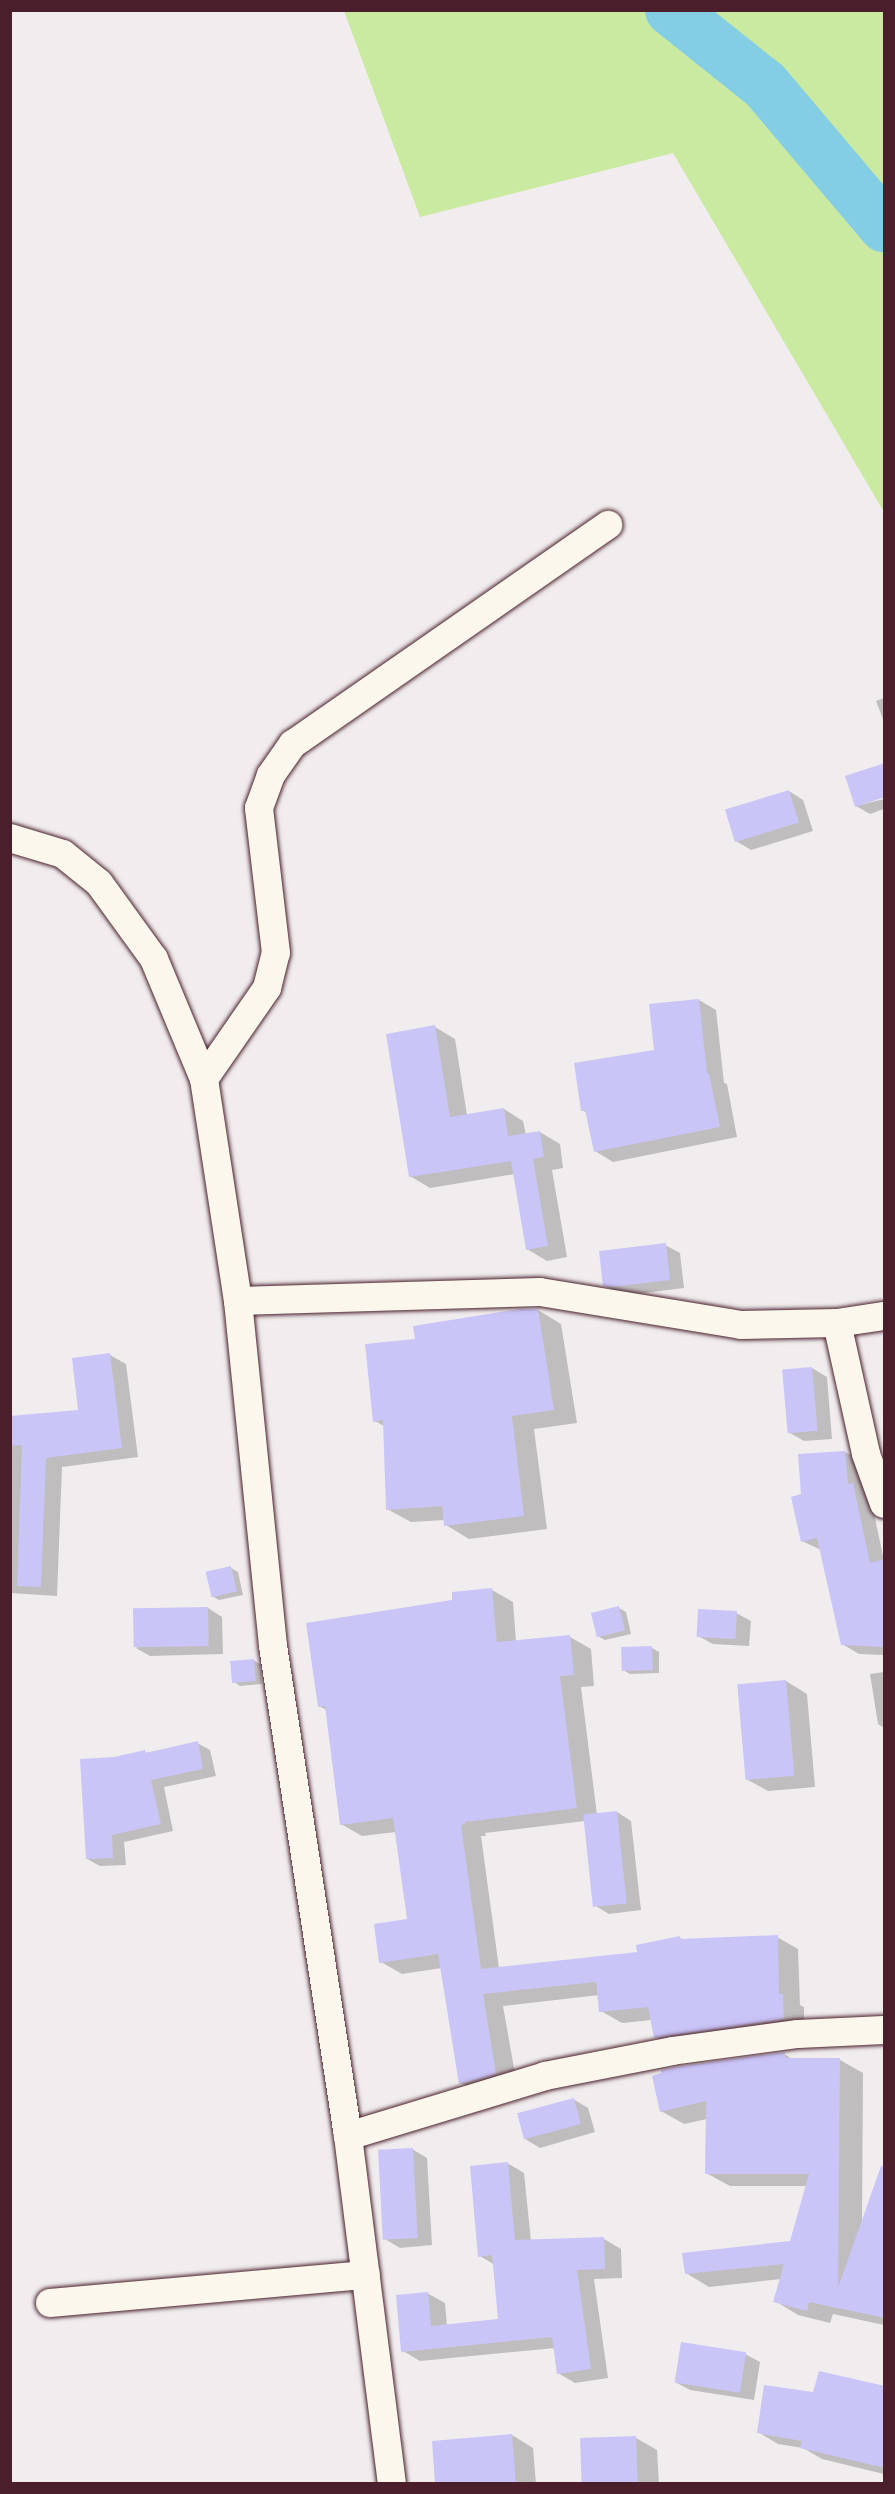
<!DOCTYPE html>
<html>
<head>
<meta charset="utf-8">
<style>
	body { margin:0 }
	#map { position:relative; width:895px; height:2494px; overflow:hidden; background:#f1edee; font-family:"Gochi Hand",sans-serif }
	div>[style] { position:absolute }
	.green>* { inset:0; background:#cae9a1 }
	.shadow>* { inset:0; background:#0003 }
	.river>* { height:52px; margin:-26px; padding:0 26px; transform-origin:26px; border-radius:26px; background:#84cee5 }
	.building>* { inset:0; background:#c9c5f7; transform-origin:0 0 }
	.roads { filter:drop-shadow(0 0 2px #4a1f2b) drop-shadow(0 0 2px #4a1f2b) }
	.street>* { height:28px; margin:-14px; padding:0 14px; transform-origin:14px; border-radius:14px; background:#fbf7ec }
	span { translate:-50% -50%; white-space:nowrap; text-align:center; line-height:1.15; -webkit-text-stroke:6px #fbf7ec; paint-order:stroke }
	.frame { position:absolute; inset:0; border:12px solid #4a1f2b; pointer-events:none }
</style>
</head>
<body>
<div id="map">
	<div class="green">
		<i style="clip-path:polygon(344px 11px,884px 11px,884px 512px,673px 153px,420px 217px)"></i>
	</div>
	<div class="shadow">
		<i style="clip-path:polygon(884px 698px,884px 722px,876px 701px)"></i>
		<i style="clip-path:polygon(789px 791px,803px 800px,813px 831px,751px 850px,736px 841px)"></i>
		<i style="clip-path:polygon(884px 799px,884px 809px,870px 814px,856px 806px)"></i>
		<i style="clip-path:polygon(699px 1000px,716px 1010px,724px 1083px,727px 1084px,737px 1137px,613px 1162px,595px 1151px,587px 1113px,582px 1110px,656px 1051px)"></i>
		<i style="clip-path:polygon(435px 1027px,455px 1039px,467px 1115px,504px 1109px,523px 1121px,526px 1135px,540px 1132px,560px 1144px,563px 1168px,552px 1170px,567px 1257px,547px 1261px,527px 1249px,515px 1174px,430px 1188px,410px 1176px)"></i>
		<i style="clip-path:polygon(665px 1245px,680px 1253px,684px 1288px,628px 1295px,619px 1293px,604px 1285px)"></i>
		<i style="clip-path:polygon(538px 1310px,561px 1324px,577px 1423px,534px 1429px,547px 1529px,469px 1539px,446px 1525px,445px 1520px,411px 1522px,387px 1509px,384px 1426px,375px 1421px,417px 1340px)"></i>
		<i style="clip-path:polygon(110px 1355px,126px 1364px,138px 1457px,62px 1467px,57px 1596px,10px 1593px,10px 1417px,79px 1411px)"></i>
		<i style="clip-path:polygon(812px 1368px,827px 1377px,832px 1439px,804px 1441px,790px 1433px)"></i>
		<i style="clip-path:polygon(845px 1452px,862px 1462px,864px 1491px,870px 1494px,884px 1561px,884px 1655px,859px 1654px,842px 1644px,821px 1550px,802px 1541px,803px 1496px)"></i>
		<i style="clip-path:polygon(231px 1568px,238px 1572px,243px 1595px,219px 1600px,212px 1596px)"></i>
		<i style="clip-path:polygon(492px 1590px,513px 1602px,516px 1642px,570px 1637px,591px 1649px,594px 1686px,581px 1687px,597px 1815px,617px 1812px,631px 1821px,641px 1910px,609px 1914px,594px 1905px,585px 1821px,485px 1833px,486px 1836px,481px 1836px,499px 1968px,639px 1953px,680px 1938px,684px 1940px,777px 1937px,798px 1949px,800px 2005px,804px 2007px,804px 2031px,677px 2049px,656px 2037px,652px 2020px,622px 2023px,601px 2011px,599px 1995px,503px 2006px,517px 2085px,482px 2095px,461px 2083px,442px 1968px,402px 1974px,381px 1962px,409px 1921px,396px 1832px,362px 1836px,341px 1824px,327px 1710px,319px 1706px,454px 1601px)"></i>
		<i style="clip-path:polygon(208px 1608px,222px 1617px,223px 1654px,150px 1656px,136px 1648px)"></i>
		<i style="clip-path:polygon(619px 1608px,626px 1612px,631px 1634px,605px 1640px,598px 1636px)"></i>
		<i style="clip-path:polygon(736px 1613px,751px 1621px,749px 1646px,713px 1644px,698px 1636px)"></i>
		<i style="clip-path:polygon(652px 1648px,659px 1652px,659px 1673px,630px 1674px,623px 1670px)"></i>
		<i style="clip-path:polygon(253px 1660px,260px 1664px,262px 1684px,240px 1686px,234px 1682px)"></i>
		<i style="clip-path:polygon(884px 1672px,884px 1728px,878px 1724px,870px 1674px)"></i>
		<i style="clip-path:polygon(786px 1681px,807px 1694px,815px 1787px,768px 1791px,746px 1779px)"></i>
		<i style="clip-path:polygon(197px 1743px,210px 1750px,216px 1776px,164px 1787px,173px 1831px,124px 1842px,126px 1865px,100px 1866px,87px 1859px,114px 1759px)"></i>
		<i style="clip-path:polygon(784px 2054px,794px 2060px,840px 2060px,863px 2073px,862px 2224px,884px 2181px,884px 2325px,833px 2314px,830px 2323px,798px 2315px,775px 2301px,781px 2279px,709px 2287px,686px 2273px,792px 2242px,807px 2186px,730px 2186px,706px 2173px,707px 2119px,684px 2124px,661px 2111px)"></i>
		<i style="clip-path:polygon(573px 2099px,588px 2108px,595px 2132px,540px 2148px,525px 2139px)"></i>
		<i style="clip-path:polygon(412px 2149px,427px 2158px,432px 2245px,400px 2248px,385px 2239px)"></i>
		<i style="clip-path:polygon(507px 2163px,524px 2173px,531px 2241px,604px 2239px,621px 2249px,622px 2278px,594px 2279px,608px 2378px,575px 2383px,558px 2373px,555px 2348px,420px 2361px,403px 2351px,427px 2293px,445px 2303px,447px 2326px,499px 2321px,495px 2265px,480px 2256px)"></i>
		<i style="clip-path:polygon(745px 2354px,760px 2362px,754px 2400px,690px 2390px,675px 2382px)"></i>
		<i style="clip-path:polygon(884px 2387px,884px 2474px,822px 2459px,803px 2448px,778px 2444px,758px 2432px,815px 2394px)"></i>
		<i style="clip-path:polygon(512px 2435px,533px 2448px,536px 2484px,437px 2484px)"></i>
		<i style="clip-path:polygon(636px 2438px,657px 2450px,659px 2484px,584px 2484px)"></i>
	</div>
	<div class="river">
		<i style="left:671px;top:10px;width:120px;rotate:38.6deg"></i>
		<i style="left:765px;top:85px;width:185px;rotate:49.8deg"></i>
	</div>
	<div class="building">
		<i style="clip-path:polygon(885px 763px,885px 797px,855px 807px,845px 776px)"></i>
		<i style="left:789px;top:790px;width:34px;height:67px;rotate:73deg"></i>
		<i style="clip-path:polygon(699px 999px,707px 1073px,709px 1073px,720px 1127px,594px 1152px,585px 1110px,581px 1111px,574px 1063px,654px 1050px,649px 1004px)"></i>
		<i style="clip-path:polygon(435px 1025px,450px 1117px,504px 1108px,508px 1136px,540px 1131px,544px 1157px,533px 1159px,548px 1246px,526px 1250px,511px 1161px,409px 1177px,386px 1034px)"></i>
		<i style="clip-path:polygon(666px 1243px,670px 1280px,612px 1287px,603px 1286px,599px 1251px)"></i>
		<i style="clip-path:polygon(520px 1309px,538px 1309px,554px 1410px,512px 1416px,524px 1516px,444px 1526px,442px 1506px,386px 1510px,383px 1420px,373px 1422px,365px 1344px,415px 1339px,413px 1326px)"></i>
		<i style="clip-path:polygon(110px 1353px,122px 1448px,46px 1458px,41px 1587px,17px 1586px,22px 1445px,10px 1446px,10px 1416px,78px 1410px,72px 1358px)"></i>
		<i style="left:812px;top:1367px;width:64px;height:30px;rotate:85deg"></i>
		<i style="clip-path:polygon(845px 1451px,848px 1484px,853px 1483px,870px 1563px,885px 1559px,885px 1647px,841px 1645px,817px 1538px,801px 1542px,791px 1497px,801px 1494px,798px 1454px)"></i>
		<i style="left:231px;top:1566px;width:26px;height:26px;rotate:77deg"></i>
		<i style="clip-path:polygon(492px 1588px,497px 1642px,570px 1635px,574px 1675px,560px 1676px,577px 1808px,465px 1822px,465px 1824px,461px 1825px,481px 1969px,637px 1952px,636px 1945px,680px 1936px,680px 1939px,778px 1935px,779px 1994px,783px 1994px,784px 2019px,654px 2038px,648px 2007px,599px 2012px,596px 1982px,483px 1994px,496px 2074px,459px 2084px,438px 1954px,379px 1963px,374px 1924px,407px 1919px,393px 1818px,340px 1825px,325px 1706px,318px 1707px,306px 1623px,452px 1600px,452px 1592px)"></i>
		<i style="left:619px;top:1606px;width:25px;height:29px;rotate:76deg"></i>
		<i style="left:208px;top:1607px;width:39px;height:75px;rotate:89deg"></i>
		<i style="left:698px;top:1609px;width:39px;height:28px;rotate:3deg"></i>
		<i style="left:652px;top:1646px;width:24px;height:31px;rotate:88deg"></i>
		<i style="left:254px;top:1659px;width:22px;height:24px;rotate:85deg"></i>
		<i style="left:786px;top:1680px;width:96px;height:49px;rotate:85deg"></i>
		<i style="clip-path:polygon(198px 1741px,203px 1769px,151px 1780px,161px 1824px,112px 1835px,113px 1858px,86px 1859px,80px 1759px,114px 1757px,145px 1750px,146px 1753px)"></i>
		<i style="left:617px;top:1811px;width:93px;height:34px;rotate:84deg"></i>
		<i style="clip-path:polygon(785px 2052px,785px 2058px,840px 2058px,838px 2288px,881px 2166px,885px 2167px,885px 2318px,809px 2302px,807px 2311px,773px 2302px,784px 2264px,685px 2274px,682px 2253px,790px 2241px,809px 2174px,705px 2174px,706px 2101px,660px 2112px,652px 2076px,661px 2073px,661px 2070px,675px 2067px)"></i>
		<i style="left:574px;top:2098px;width:27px;height:59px;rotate:75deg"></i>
		<i style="left:413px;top:2148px;width:90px;height:35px;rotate:87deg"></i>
		<i style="clip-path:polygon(508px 2162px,515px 2240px,604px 2237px,605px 2269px,577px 2270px,591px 2369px,557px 2374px,552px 2337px,401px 2352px,396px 2295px,428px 2292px,431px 2326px,498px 2319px,492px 2255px,478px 2257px,470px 2166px)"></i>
		<i style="left:681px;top:2342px;width:66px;height:41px;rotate:9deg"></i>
		<i style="clip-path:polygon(819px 2371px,885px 2386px,885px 2468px,800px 2448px,802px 2441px,757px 2433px,764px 2385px,813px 2392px)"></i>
		<i style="clip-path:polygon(512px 2434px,516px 2484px,435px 2484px,432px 2441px)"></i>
		<i style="left:636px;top:2436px;width:48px;height:56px;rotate:88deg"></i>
	</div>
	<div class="roads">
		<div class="street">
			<i style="left:10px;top:838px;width:55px;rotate:16.8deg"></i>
			<i style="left:63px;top:854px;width:46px;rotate:38.9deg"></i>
			<i style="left:99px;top:883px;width:94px;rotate:54.1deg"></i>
			<i style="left:154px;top:959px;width:130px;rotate:67.4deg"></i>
			<i style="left:204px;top:1079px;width:225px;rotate:81.3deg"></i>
			<i style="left:238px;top:1301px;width:347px;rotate:84.2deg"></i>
			<i style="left:273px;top:1646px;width:496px;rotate:81.3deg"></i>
			<i style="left:348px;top:2136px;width:351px;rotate:82.8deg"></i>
			<i style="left:204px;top:1079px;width:111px;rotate:-55.3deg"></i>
			<i style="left:267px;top:988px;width:36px;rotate:-76deg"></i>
			<i style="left:276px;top:953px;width:146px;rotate:-96.7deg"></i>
			<i style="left:259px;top:808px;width:35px;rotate:-70deg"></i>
			<i style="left:271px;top:775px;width:38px;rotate:-55deg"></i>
			<i style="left:293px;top:744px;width:384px;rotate:-34.8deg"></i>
			<i style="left:238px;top:1301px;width:302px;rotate:-1.7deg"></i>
			<i style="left:540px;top:1292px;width:204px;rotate:9.3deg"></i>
			<i style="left:741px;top:1325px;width:96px;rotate:-1.2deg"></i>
			<i style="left:837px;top:1323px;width:48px;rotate:-8.5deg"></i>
			<i style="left:837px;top:1323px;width:134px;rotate:77.5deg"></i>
			<i style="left:866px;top:1454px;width:53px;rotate:70.2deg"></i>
			<i style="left:348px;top:2136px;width:206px;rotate:-16.9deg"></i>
			<i style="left:545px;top:2076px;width:129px;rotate:-11.1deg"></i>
			<i style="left:672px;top:2051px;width:127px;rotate:-7.7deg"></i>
			<i style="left:798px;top:2034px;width:86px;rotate:-2.7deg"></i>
			<i style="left:50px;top:2303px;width:317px;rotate:-5.1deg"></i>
		</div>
	</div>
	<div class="frame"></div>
</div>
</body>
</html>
